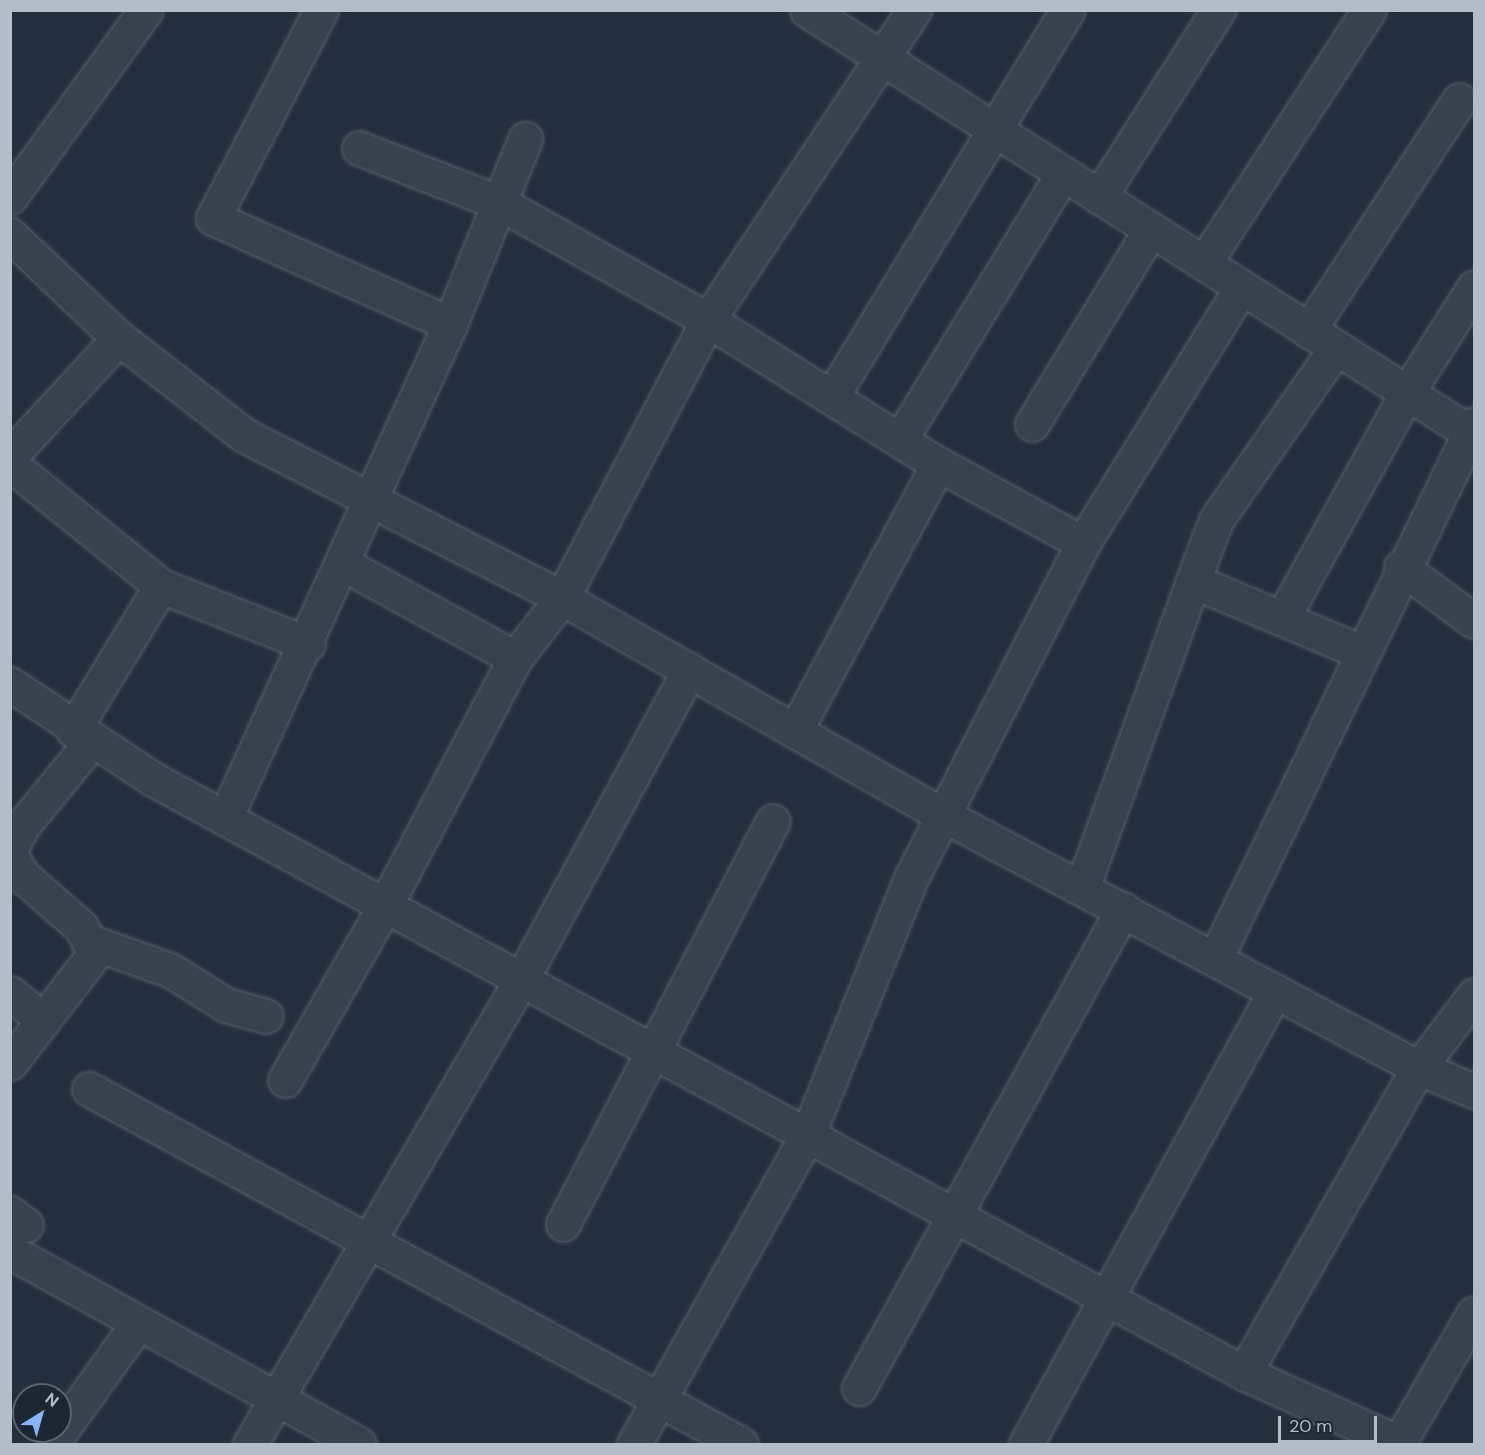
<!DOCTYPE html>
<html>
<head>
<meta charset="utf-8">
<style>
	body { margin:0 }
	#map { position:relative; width:1485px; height:1455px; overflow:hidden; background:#242f3e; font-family:"DM Sans",sans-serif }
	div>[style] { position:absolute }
	.roads { filter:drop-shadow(0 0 2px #565f6c) drop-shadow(0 0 2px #565f6c) }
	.minor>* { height:33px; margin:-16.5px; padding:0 16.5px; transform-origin:16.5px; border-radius:16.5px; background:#38414e }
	span { translate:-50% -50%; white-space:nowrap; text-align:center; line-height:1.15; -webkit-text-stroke:4.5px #1d2633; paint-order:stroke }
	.frame { position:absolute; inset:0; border:12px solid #b4bcc9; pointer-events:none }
	.north { position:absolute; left:12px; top:1383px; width:60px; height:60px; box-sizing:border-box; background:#1d2633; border:2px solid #59626f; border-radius:50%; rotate:37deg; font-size:16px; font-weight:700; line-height:24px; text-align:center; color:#b4bcc9 }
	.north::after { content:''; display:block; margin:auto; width:21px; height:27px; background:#8ab4f8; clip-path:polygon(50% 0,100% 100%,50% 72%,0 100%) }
	.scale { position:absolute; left:1278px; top:1416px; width:99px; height:27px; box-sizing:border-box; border:3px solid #b4bcc9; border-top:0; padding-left:8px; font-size:18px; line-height:21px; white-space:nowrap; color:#b4bcc9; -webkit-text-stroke:4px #1d2633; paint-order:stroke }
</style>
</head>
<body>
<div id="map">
	<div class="roads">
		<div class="minor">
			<i style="left:321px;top:10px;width:234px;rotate:117.4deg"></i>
			<i style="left:213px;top:218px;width:260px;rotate:24.1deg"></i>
			<i style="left:807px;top:10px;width:785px;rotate:32.52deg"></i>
			<i style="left:359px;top:148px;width:151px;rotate:21.3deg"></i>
			<i style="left:500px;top:203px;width:239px;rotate:29.4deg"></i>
			<i style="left:708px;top:320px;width:271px;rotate:32.1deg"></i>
			<i style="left:938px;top:464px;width:165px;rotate:28.6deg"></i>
			<i style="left:10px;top:197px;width:231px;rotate:-54deg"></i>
			<i style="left:1099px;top:197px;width:222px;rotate:-57.5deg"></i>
			<i style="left:10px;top:235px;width:150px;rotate:43.4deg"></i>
			<i style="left:119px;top:338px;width:158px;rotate:37.8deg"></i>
			<i style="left:244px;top:435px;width:357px;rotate:27.1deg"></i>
			<i style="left:562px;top:598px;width:438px;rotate:29.7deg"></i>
			<i style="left:943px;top:815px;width:539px;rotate:27.99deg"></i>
			<i style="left:1419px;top:1068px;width:60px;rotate:22.7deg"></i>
			<i style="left:1204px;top:263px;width:302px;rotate:-56.9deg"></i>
			<i style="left:1308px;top:331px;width:276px;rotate:-56.8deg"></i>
			<i style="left:832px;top:396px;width:452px;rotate:-58.6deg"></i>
			<i style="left:1032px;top:424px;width:228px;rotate:-58.6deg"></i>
			<i style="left:901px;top:438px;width:310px;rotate:-58.5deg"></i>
			<i style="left:10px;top:456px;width:161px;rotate:-47.3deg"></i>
			<i style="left:10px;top:464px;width:194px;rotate:38.9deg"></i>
			<i style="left:161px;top:586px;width:158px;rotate:21.5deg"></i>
			<i style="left:1401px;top:567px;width:91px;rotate:36.5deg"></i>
			<i style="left:1193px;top:581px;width:65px;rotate:-69.3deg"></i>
			<i style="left:1216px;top:520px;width:210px;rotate:-55.1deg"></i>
			<i style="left:1284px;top:615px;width:254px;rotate:-61deg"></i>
			<i style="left:1407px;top:393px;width:125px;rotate:-57.7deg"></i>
			<i style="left:515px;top:658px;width:76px;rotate:-51.9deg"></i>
			<i style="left:562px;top:598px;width:314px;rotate:-62.3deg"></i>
			<i style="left:708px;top:320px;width:372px;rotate:-56.4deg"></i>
			<i style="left:10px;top:684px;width:172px;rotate:33.6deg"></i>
			<i style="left:153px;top:779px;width:1242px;rotate:28.57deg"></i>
			<i style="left:1244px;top:1373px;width:172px;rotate:24.3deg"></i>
			<i style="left:73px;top:730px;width:169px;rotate:-58.6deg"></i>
			<i style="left:795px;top:731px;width:303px;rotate:-61.8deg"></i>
			<i style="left:225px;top:818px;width:543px;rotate:-65.51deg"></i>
			<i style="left:450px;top:324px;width:200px;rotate:-67.9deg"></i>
			<i style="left:10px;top:850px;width:28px;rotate:-63deg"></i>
			<i style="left:23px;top:825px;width:107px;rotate:-50.7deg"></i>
			<i style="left:10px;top:856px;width:27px;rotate:56deg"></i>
			<i style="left:25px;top:878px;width:74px;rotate:41.2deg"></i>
			<i style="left:81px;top:927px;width:30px;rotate:62deg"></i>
			<i style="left:95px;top:953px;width:139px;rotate:127.7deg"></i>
			<i style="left:1082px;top:888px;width:326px;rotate:-70.1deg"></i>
			<i style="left:1193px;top:581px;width:182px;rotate:22.9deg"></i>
			<i style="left:94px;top:943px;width:81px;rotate:19.6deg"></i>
			<i style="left:170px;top:970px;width:66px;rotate:32deg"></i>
			<i style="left:226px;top:1005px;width:41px;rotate:15.4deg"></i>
			<i style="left:1216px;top:957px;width:592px;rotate:-64.17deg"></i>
			<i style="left:10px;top:993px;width:43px;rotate:39.3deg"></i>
			<i style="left:285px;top:1080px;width:205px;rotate:-60.2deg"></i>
			<i style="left:387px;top:902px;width:276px;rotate:-62.3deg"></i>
			<i style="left:515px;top:658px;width:196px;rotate:-151.3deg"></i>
			<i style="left:89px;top:1089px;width:742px;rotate:28.57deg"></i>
			<i style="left:10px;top:1213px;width:20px;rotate:37deg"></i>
			<i style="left:563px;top:1224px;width:454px;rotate:-62.5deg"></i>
			<i style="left:11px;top:1252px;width:397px;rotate:28.9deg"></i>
			<i style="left:1244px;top:1373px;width:347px;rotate:-60.3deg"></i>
			<i style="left:1416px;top:1072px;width:96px;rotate:-53deg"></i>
			<i style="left:859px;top:1388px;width:547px;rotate:-61.14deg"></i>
			<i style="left:60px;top:1432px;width:134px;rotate:-54.4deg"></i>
			<i style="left:250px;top:1444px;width:537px;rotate:-59.71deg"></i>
			<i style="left:521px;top:980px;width:353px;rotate:-61.5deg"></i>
			<i style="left:634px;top:1444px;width:355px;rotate:-60.7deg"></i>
			<i style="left:808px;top:1134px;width:276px;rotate:-68.1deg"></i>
			<i style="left:911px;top:878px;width:377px;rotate:-62.8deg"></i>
			<i style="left:1083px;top:543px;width:300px;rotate:-58.2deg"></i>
			<i style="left:1026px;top:1444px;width:517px;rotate:-61.2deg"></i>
			<i style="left:1398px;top:1444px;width:151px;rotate:-59.9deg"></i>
		</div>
	</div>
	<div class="frame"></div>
	<div class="north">N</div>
	<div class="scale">20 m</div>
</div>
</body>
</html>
